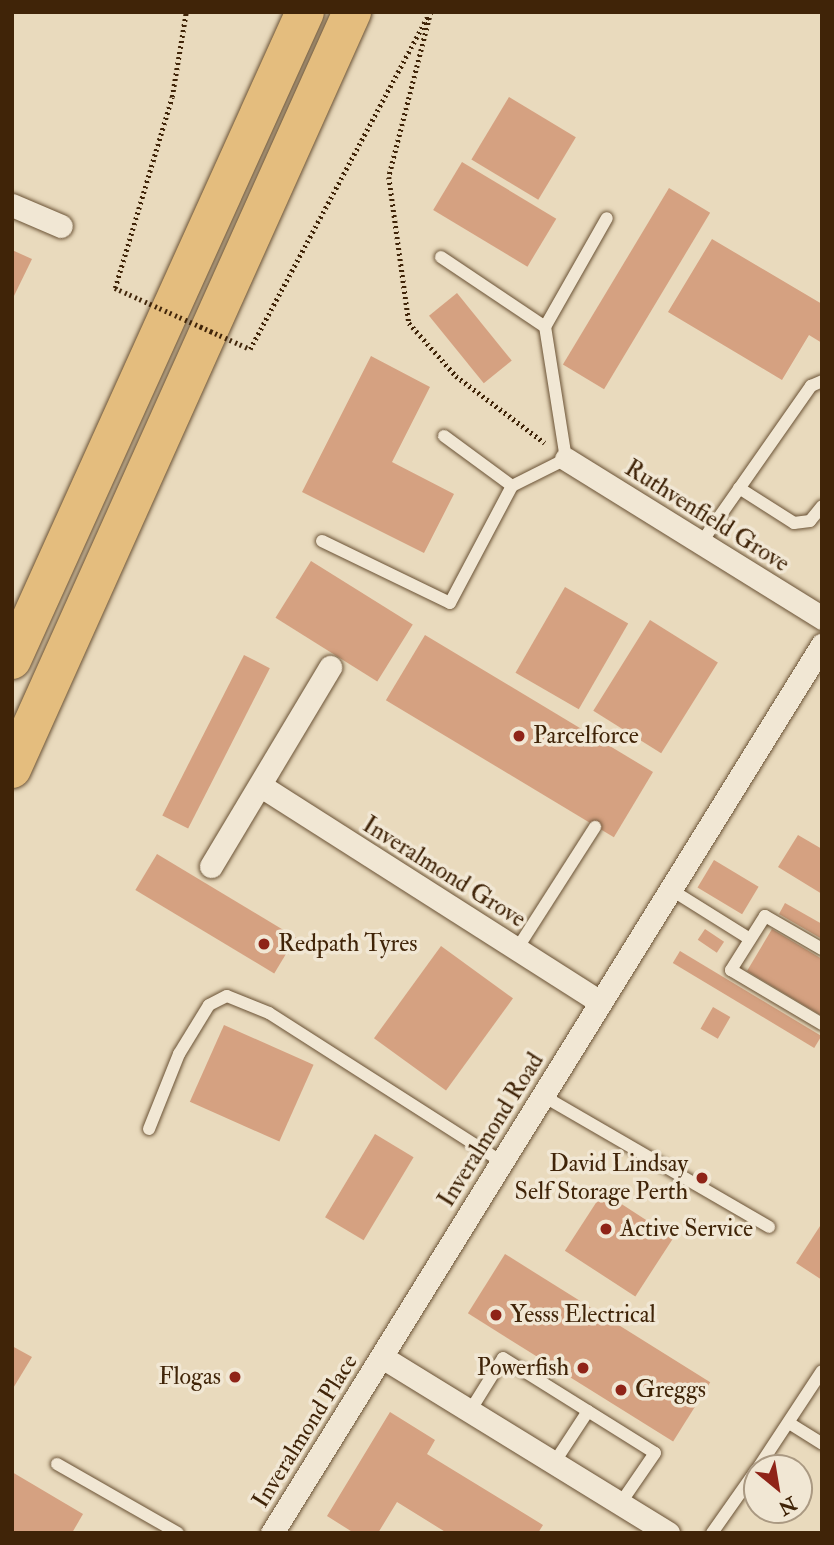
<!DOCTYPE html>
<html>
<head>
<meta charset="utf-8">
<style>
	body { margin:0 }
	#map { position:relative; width:834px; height:1545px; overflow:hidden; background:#e9dabd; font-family:"IM FELL Double Pica",serif }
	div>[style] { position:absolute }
	.building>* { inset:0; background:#d5a181; transform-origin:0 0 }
	.path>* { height:4.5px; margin-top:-2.25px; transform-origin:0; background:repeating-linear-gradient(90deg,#402408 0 2px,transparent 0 5.5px) }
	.roads { filter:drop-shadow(0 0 2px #6a5235) drop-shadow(0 0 2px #6a5235) }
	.service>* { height:12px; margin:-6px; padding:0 6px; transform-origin:6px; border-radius:6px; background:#f1e7d4 }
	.minor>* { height:23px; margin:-11.5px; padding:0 11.5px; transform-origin:11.5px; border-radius:11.5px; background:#f1e7d4 }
	.trunk>* { height:38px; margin:-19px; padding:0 19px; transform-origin:19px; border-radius:19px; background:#e4bd7e }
	.path-bridge>* { height:4.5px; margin-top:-2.25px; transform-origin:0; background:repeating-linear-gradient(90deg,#402408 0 2px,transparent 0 5.5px) }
	.dots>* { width:19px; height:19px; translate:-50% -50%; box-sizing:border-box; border:4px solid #f1e7d4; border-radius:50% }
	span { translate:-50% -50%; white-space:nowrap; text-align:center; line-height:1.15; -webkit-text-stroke:7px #f1e7d4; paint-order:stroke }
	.street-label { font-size:24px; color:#402408 }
	.poi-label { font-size:24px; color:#402408 }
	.left { translate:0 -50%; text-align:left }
	.right { translate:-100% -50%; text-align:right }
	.frame { position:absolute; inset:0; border:14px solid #402408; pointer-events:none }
	.north { position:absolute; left:743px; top:1454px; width:70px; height:70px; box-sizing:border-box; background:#f1e7d4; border:2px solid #aa9982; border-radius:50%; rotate:150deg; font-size:19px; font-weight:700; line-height:28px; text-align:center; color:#402408 }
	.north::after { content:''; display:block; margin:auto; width:24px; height:32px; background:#8f2418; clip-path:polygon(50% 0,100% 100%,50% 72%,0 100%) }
</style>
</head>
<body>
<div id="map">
	<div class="building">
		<i style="left:509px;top:97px;width:78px;height:73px;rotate:31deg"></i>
		<i style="left:462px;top:162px;width:110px;height:56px;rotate:31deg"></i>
		<i style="left:669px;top:188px;width:48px;height:206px;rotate:31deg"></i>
		<i style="clip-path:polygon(712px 239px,822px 304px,822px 343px,809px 335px,782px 380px,668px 312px)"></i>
		<i style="clip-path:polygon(12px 250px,32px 259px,12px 300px)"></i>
		<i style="left:457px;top:293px;width:87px;height:36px;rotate:51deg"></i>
		<i style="clip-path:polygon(371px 356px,430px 387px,392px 462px,454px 494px,424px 553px,302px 492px)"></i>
		<i style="left:311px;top:561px;width:120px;height:67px;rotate:32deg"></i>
		<i style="left:565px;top:587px;width:73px;height:99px;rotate:30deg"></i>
		<i style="left:650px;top:620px;width:80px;height:107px;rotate:32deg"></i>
		<i style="left:425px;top:635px;width:266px;height:76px;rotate:31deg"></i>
		<i style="left:244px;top:655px;width:29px;height:180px;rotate:27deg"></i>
		<i style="clip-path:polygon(798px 835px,822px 849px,822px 894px,778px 867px)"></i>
		<i style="left:157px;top:854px;width:162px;height:42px;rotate:31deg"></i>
		<i style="left:714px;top:860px;width:52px;height:32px;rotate:31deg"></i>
		<i style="clip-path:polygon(785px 903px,822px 924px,822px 939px,779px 914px)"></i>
		<i style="left:705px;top:929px;width:23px;height:13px;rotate:34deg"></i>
		<i style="clip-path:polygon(772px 929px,822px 959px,822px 1016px,747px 971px)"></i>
		<i style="left:441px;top:946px;width:89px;height:114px;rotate:36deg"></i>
		<i style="left:680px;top:951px;width:165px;height:14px;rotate:31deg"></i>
		<i style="left:713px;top:1007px;width:20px;height:25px;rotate:30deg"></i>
		<i style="left:224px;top:1025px;width:98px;height:84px;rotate:24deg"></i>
		<i style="left:375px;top:1134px;width:45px;height:97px;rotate:31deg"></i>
		<i style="left:603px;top:1192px;width:84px;height:70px;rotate:33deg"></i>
		<i style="clip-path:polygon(822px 1223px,822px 1280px,796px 1263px)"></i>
		<i style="left:505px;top:1254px;width:242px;height:70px;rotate:32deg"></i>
		<i style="clip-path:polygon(12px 1346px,32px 1357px,12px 1390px)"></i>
		<i style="clip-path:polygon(390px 1412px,435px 1440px,427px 1454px,543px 1525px,538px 1533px,447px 1533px,397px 1502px,378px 1533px,354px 1533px,327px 1516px)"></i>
		<i style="clip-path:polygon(12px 1472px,83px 1514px,72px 1533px,12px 1533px)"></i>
	</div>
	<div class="path">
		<i style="left:431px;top:12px;width:170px;rotate:104.3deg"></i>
		<i style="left:389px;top:177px;width:147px;rotate:82.2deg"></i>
		<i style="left:409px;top:323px;width:71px;rotate:48.4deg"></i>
		<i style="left:456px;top:376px;width:111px;rotate:37deg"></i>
		<i style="left:115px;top:288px;width:199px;rotate:-73.4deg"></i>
		<i style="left:172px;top:97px;width:86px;rotate:-80.6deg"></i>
		<i style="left:250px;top:349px;width:378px;rotate:-61.9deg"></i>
	</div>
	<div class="roads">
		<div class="service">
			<i style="left:441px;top:257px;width:125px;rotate:33.9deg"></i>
			<i style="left:444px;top:436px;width:84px;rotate:36.3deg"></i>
			<i style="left:739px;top:488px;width:65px;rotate:32.5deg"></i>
			<i style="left:794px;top:523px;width:16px;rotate:-7deg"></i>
			<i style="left:810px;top:521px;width:19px;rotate:-51deg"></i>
			<i style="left:322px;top:541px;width:142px;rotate:25.8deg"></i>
			<i style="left:450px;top:603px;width:132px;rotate:-62.1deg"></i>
			<i style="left:512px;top:486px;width:60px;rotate:-26.6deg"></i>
			<i style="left:566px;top:459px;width:134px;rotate:-99deg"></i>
			<i style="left:545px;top:327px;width:125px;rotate:-60.4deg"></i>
			<i style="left:701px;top:543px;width:192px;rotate:-55deg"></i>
			<i style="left:811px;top:386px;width:12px;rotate:-24deg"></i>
			<i style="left:670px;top:889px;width:94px;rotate:32deg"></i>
			<i style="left:517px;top:949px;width:145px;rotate:-57.4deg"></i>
			<i style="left:822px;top:949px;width:66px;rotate:-149.9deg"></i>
			<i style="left:765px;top:916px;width:64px;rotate:122.2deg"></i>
			<i style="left:731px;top:970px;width:106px;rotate:30.7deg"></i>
			<i style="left:545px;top:1097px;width:259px;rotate:30.1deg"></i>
			<i style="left:149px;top:1129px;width:81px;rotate:-68.2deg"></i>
			<i style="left:179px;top:1054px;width:57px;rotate:-58.5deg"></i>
			<i style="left:209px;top:1005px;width:20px;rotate:-27deg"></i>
			<i style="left:227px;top:996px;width:45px;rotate:22deg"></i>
			<i style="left:269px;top:1013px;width:277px;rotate:32.6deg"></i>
			<i style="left:470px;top:1411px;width:62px;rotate:-58.1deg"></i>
			<i style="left:503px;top:1358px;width:179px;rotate:32deg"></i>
			<i style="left:655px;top:1453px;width:62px;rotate:124.5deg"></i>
			<i style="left:789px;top:1423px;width:39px;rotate:32deg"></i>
			<i style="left:554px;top:1463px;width:62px;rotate:-56.8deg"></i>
			<i style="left:57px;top:1464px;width:139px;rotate:29.7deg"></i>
			<i style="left:758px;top:1468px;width:116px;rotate:-56.6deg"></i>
			<i style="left:712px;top:1533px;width:78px;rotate:-54.9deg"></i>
		</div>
		<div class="minor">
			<i style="left:12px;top:205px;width:53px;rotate:23.2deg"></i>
			<i style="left:566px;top:459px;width:301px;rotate:31.8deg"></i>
			<i style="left:261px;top:786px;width:402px;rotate:32.5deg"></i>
			<i style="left:211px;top:866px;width:232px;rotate:-59.1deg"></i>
			<i style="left:382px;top:1357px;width:336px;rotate:31.6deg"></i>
			<i style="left:272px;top:1533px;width:1045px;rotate:-58.23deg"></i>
		</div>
		<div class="trunk">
			<i style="left:12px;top:660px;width:711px;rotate:-65.67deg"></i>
			<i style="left:12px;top:769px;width:830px;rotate:-65.81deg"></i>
		</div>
	</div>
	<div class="path-bridge">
		<i style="left:115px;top:288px;width:148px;rotate:24.3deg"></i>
	</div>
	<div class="dots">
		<i style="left:519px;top:736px;background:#8f2418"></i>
		<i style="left:264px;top:944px;background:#8f2418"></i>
		<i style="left:702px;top:1178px;background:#8f2418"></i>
		<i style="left:606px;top:1229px;background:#8f2418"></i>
		<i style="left:496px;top:1315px;background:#8f2418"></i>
		<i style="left:583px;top:1368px;background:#8f2418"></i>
		<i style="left:235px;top:1377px;background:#8f2418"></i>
		<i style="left:621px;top:1390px;background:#8f2418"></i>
	</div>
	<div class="street-label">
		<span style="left:707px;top:516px;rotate:32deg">Ruthvenfield Grove</span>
		<span style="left:444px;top:872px;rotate:32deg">Inveralmond Grove</span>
		<span style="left:491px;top:1130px;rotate:-58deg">Inveralmond Road</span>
		<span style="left:305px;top:1431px;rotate:-58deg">Inveralmond Place</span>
	</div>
	<div class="poi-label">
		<span class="left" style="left:533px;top:736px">Parcelforce</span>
		<span class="left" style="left:278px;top:944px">Redpath Tyres</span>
		<span class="right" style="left:688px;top:1178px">David Lindsay<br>Self Storage Perth</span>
		<span class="left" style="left:620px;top:1229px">Active Service</span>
		<span class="left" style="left:510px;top:1315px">Yesss Electrical</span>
		<span class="right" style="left:569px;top:1368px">Powerfish</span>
		<span class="right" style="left:221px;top:1377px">Flogas</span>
		<span class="left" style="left:635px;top:1390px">Greggs</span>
	</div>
	<div class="frame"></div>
	<div class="north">N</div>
</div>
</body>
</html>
